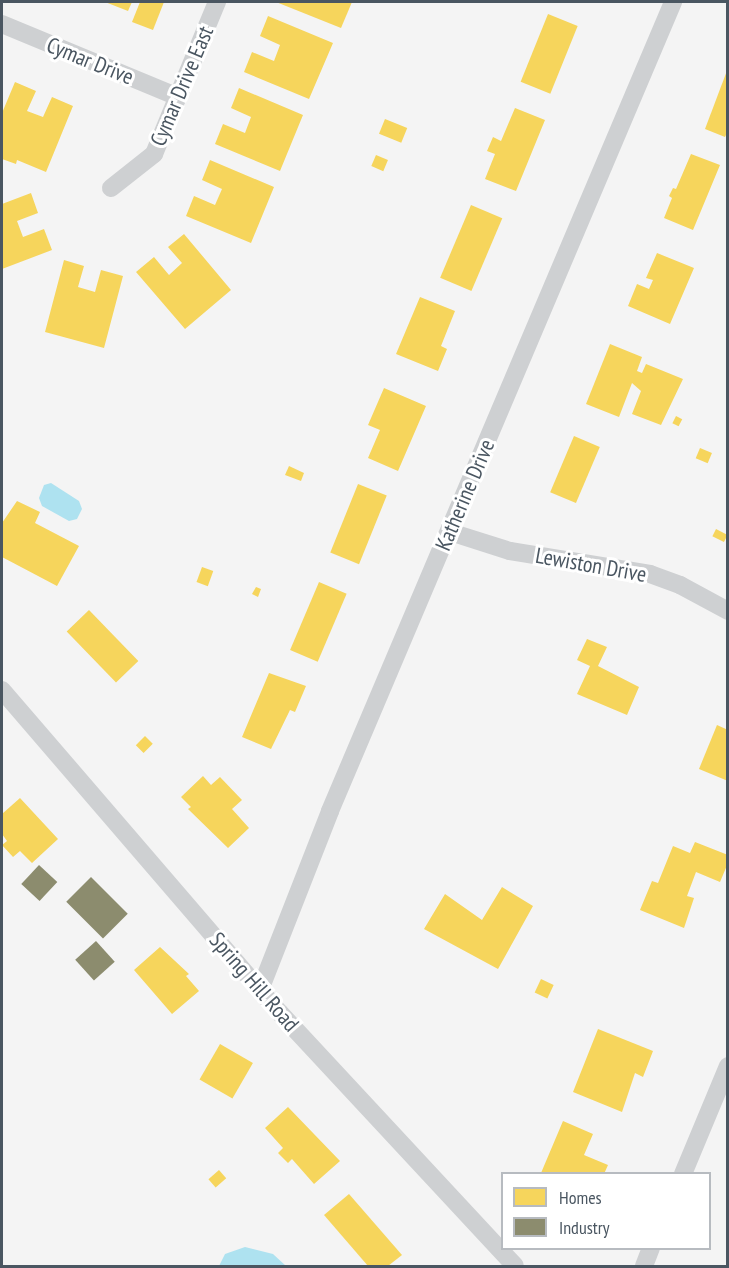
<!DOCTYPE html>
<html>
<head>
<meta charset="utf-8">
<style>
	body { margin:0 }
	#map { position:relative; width:729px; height:1268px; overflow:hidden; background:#f4f4f4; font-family:"PT Sans Narrow",sans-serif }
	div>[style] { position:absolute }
	.water>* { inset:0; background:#aee2f0 }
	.homes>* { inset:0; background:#f6d55c; transform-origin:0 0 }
	.industry>* { inset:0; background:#8c8c6e; transform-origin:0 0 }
	.street>* { height:18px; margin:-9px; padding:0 9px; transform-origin:9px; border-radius:9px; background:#ced0d2 }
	span { translate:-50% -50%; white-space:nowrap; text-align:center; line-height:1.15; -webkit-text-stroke:6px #fff; paint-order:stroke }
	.street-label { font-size:22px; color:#4a5661 }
	.frame { position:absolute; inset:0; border:3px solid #4a5661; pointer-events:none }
	.legend { position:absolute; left:501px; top:1172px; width:210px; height:78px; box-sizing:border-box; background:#fff; border:2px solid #b7bbc0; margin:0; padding:8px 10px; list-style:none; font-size:18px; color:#4a5661 }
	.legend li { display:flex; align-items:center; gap:12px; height:30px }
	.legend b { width:30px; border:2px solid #b7bbc0 }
</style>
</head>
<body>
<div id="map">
	<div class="water">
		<i style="clip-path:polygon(51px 483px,79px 501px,82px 509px,77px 519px,69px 521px,42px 506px,39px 498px,44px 485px)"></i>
		<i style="clip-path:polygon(245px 1247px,273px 1254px,286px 1266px,219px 1266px,225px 1254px)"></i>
	</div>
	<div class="homes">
		<i style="clip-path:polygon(105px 2px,132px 2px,128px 11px)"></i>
		<i style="clip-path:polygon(140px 2px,164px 2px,153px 30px,132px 22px)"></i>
		<i style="clip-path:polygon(276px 2px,352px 2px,341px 28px)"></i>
		<i style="left:548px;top:14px;width:32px;height:73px;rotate:22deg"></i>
		<i style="clip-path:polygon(268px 16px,333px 43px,309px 99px,244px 72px,252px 52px,274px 61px,280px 45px,260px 36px)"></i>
		<i style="clip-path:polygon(728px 68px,728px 131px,725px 137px,705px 129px)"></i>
		<i style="clip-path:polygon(15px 82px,36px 91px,27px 111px,43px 117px,52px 97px,73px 106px,46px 172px,17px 160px,16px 164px,2px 159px,2px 113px)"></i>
		<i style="clip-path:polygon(239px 88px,303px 115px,280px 171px,215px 144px,223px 124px,245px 133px,251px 117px,231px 108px)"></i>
		<i style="clip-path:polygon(515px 108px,545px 120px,516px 191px,485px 179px,495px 154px,487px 151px,493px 137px,501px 141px)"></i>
		<i style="left:385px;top:119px;width:24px;height:16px;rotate:22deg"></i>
		<i style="clip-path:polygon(691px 154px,720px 165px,693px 230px,664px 218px,672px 198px,669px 196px,673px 188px,676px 189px)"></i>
		<i style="left:376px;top:155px;width:13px;height:12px;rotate:23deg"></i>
		<i style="clip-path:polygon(210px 160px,274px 187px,251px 243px,186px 216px,194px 196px,215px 205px,222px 189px,202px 180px)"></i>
		<i style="clip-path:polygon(31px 193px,38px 213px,17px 221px,23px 237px,44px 229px,52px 250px,2px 269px,2px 204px)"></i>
		<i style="left:471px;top:205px;width:34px;height:79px;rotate:23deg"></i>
		<i style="clip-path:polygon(184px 234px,231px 290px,185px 329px,136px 272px,154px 257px,169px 275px,182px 263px,168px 247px)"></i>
		<i style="clip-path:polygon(657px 253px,694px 268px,670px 324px,628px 306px,637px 284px,649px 289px,653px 280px,646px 278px)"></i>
		<i style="clip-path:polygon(64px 260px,84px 266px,78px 287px,95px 292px,101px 270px,123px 276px,104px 348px,45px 332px)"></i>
		<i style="clip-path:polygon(420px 297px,455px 311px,441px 346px,447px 349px,438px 371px,396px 354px)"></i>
		<i style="clip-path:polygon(610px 344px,642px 357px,637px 371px,642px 373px,646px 364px,683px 379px,661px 425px,632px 414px,641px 391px,632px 383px,619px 417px,586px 404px)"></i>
		<i style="clip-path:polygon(384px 388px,426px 406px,398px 471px,368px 458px,380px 430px,368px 425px)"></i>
		<i style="left:676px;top:416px;width:7px;height:8px;rotate:27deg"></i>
		<i style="left:574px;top:436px;width:28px;height:61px;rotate:23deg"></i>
		<i style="left:700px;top:448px;width:13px;height:11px;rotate:23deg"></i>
		<i style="clip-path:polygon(289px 466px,304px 473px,301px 481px,285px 475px)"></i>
		<i style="left:358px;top:484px;width:31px;height:74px;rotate:22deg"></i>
		<i style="clip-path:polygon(17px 501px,40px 512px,35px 523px,79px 546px,57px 586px,2px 557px,2px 523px)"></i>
		<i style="left:716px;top:529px;width:13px;height:8px;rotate:27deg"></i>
		<i style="left:202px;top:567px;width:12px;height:16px;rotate:20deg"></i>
		<i style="left:319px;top:582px;width:30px;height:74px;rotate:23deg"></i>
		<i style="clip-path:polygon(256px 587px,261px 589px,258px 597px,252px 594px)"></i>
		<i style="left:89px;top:610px;width:71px;height:31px;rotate:46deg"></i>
		<i style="clip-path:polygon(587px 639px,607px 647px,598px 666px,639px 687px,627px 715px,577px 694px,590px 666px,577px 660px)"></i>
		<i style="clip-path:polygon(269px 673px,306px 686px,295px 712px,290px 710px,271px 749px,242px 737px)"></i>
		<i style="clip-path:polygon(717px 725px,728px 730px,728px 781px,699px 769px)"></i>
		<i style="left:145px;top:736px;width:11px;height:13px;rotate:45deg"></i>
		<i style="clip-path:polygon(203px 776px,211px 785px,220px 777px,242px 800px,232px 809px,249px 828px,228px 848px,188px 809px,191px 807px,181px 797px)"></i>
		<i style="clip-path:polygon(20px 798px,58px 839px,32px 863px,20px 851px,13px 857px,2px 845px,7px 841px,2px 834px,2px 814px)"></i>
		<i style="clip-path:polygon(695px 842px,728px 855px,728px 863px,720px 882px,696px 872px,687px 896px,694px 898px,684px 928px,640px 910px,652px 881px,658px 883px,673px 846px,690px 853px)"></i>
		<i style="clip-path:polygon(502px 887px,533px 906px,498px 969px,424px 929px,445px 894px,482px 920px)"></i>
		<i style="clip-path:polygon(160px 947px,189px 974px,186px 976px,199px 991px,172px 1014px,134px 970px)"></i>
		<i style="left:541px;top:979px;width:14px;height:15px;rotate:25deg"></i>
		<i style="clip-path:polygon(598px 1029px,653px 1051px,643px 1077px,635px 1073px,622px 1112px,573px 1092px)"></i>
		<i style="left:220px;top:1044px;width:38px;height:41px;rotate:30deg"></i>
		<i style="clip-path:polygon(288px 1107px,340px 1161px,314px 1184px,292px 1159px,288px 1163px,278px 1153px,283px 1148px,265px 1128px)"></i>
		<i style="clip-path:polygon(563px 1121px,593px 1134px,584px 1155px,608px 1165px,604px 1174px,541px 1173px)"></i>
		<i style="left:219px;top:1170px;width:11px;height:14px;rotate:49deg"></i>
		<i style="clip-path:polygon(349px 1194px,402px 1255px,388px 1266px,368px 1266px,324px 1215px)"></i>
	</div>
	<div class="industry">
		<i style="left:39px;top:865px;width:25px;height:26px;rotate:43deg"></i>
		<i style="left:91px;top:877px;width:52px;height:35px;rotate:45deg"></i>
		<i style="left:96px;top:941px;width:28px;height:28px;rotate:48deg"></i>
	</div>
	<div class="street">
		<i style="left:2px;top:24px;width:191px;rotate:22.5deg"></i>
		<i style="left:111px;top:188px;width:55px;rotate:-38.3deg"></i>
		<i style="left:154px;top:154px;width:165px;rotate:-67.5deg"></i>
		<i style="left:450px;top:532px;width:63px;rotate:17.6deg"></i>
		<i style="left:510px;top:551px;width:142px;rotate:9.3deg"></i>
		<i style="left:650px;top:574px;width:32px;rotate:20deg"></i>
		<i style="left:680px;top:585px;width:55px;rotate:28.4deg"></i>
		<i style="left:2px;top:690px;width:426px;rotate:49.3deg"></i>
		<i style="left:280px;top:1013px;width:345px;rotate:47.1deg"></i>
		<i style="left:260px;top:990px;width:192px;rotate:-68.6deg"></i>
		<i style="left:330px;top:811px;width:879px;rotate:-67.02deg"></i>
		<i style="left:683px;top:1174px;width:117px;rotate:-67.4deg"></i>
		<i style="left:644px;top:1266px;width:19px;rotate:-69deg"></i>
	</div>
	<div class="street-label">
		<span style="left:90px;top:61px;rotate:22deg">Cymar Drive</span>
		<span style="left:182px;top:86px;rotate:-67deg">Cymar Drive East</span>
		<span style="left:465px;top:495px;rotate:-67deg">Katherine Drive</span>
		<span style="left:591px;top:565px;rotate:10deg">Lewiston Drive</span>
		<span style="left:254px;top:982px;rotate:49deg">Spring Hill Road</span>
	</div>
	<div class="frame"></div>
	<ul class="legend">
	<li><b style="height:16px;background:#f6d55c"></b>Homes</li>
	<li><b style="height:16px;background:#8c8c6e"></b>Industry</li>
	</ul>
</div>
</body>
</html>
